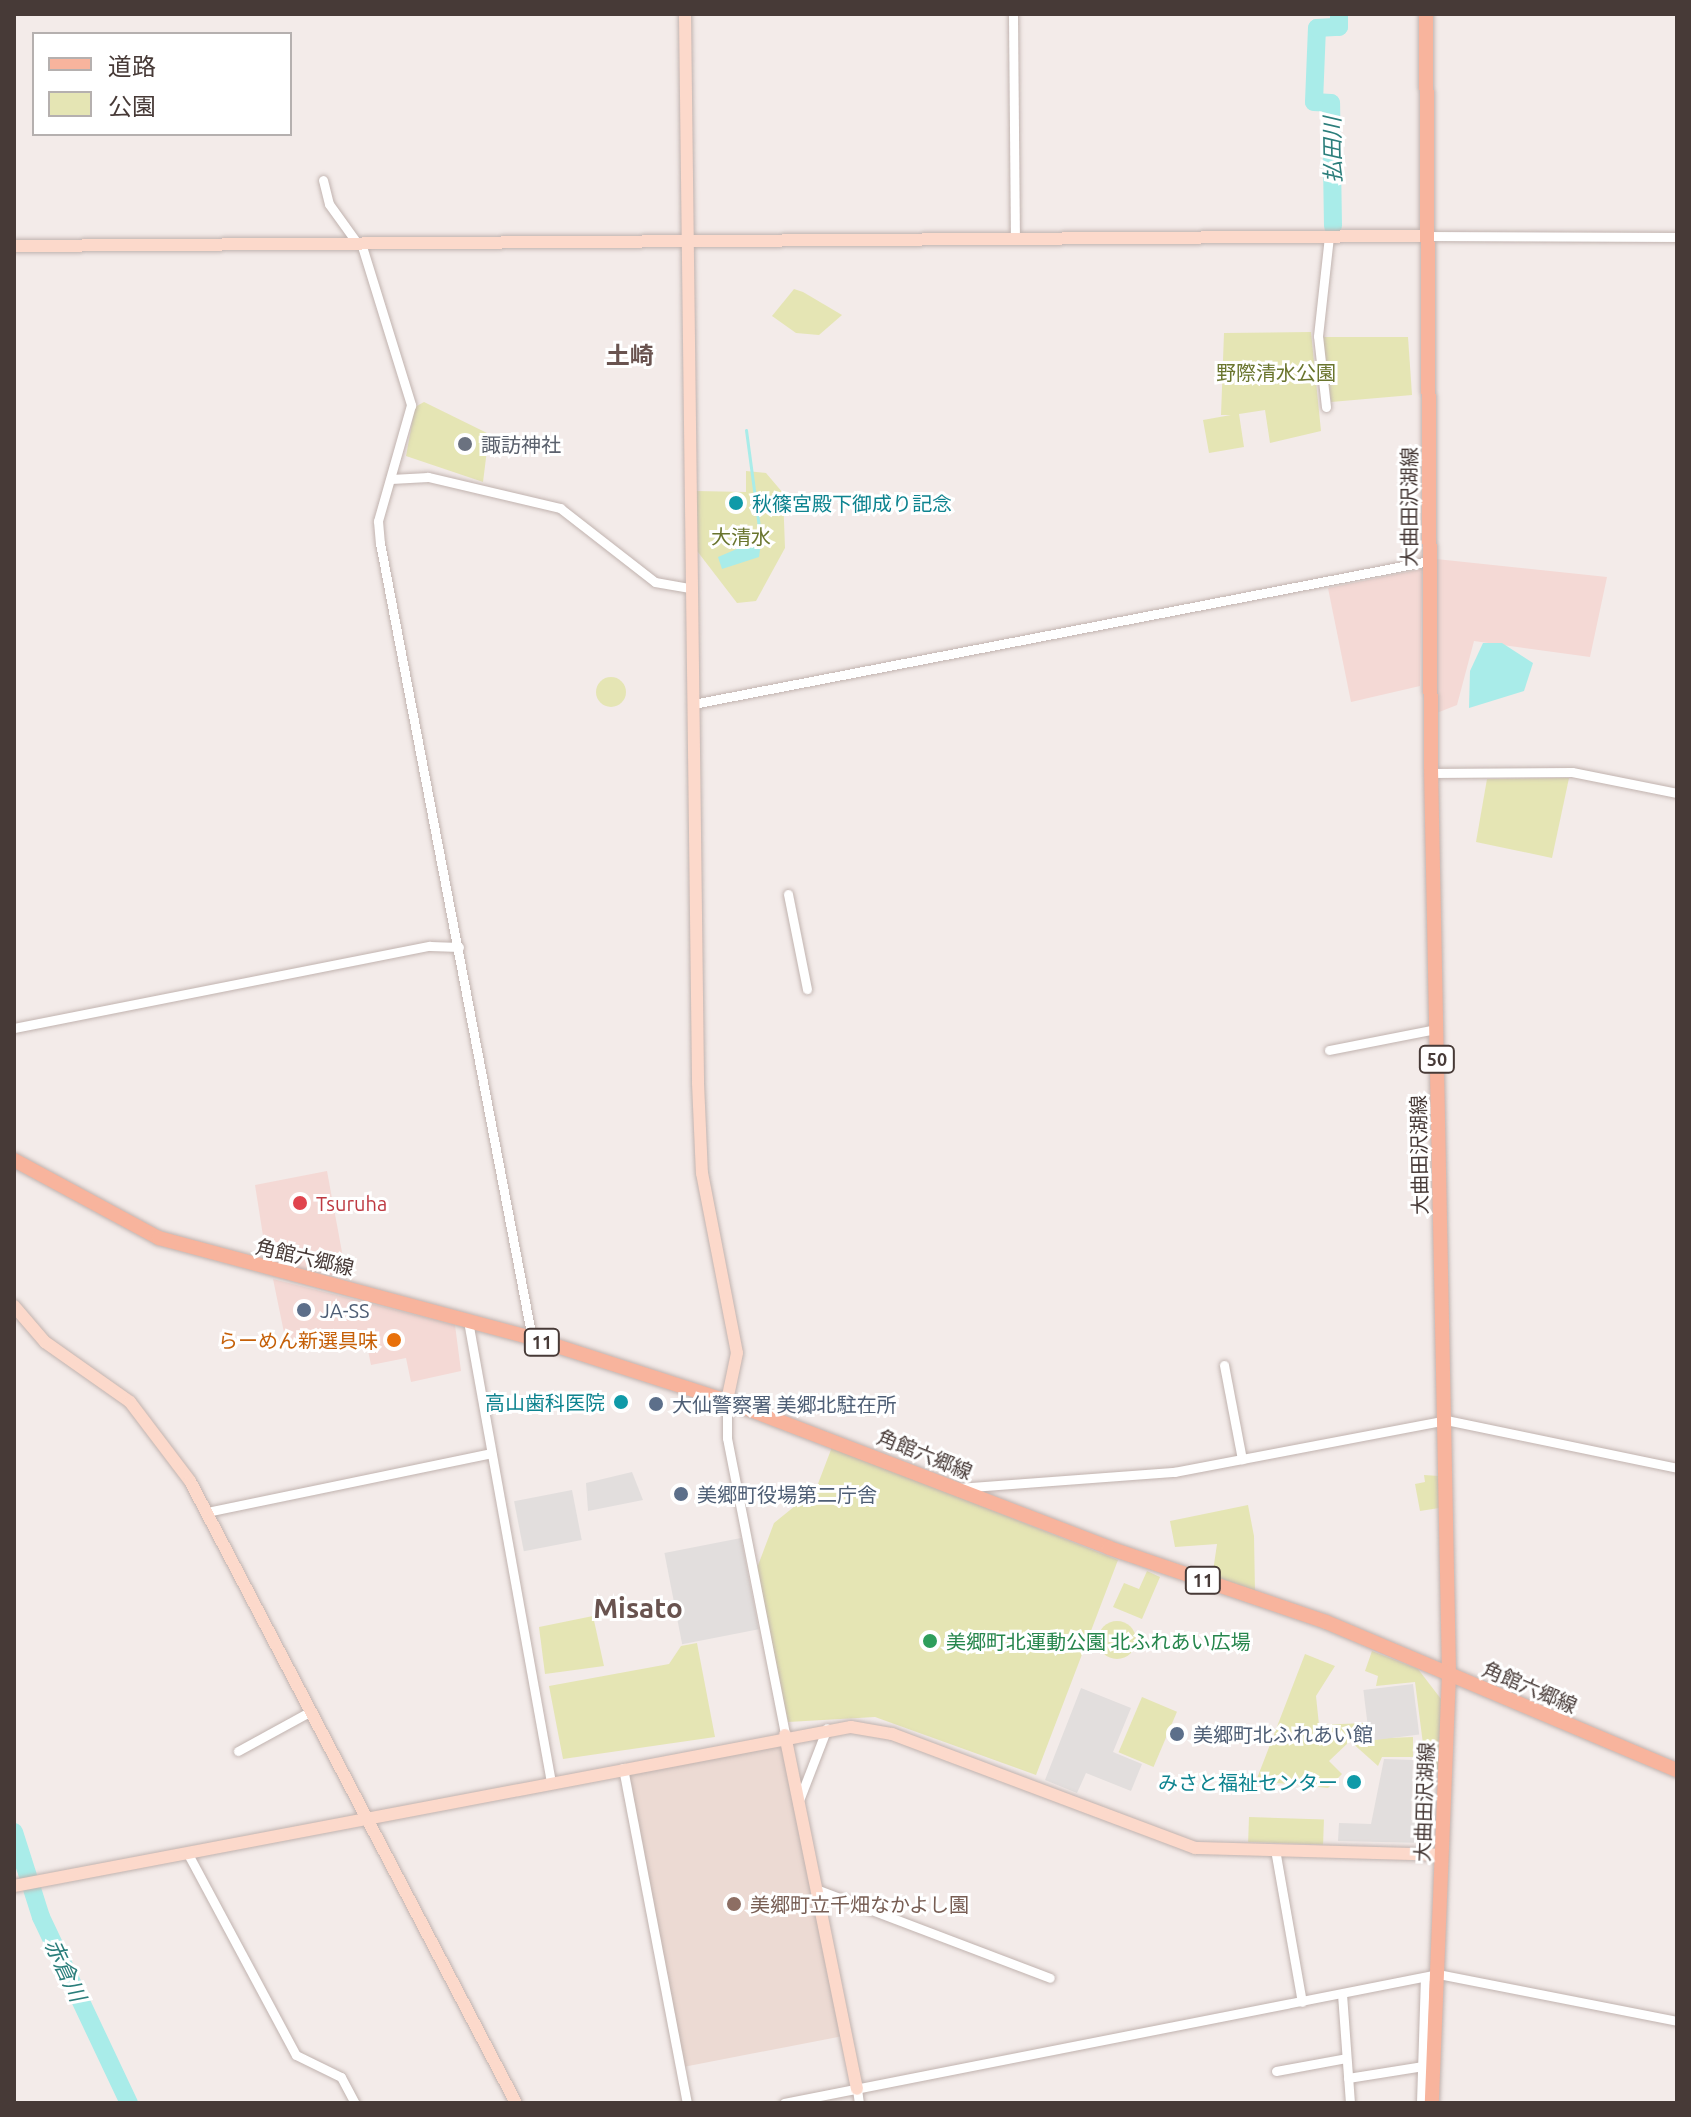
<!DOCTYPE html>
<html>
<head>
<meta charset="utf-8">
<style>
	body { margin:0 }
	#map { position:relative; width:1691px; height:2117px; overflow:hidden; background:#f3ebe9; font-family:Ubuntu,"Noto Sans JP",sans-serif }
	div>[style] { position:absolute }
	.commercial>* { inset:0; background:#f4d9d5 }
	.education>* { inset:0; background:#ecdad3; transform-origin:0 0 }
	.green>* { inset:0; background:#e5e5b4; transform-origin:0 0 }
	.round { border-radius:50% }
	.parking>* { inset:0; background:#e2dedd; transform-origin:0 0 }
	.water>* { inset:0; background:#a9ece9 }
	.stream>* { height:3px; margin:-1.5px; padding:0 1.5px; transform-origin:1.5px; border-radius:1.5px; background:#a9ece9 }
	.river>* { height:18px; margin:-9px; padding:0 9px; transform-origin:9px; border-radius:9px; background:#a9ece9 }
	.roads { filter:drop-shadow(0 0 2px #c1b3af) drop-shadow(0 0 2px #c1b3af) }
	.street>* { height:9px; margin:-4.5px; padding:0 4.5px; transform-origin:4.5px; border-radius:4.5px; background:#fff }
	.secondary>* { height:12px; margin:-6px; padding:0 6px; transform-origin:6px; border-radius:6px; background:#fcd9cb }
	.primary>* { height:14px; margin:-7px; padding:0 7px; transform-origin:7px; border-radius:7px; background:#f8b49d }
	.dots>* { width:22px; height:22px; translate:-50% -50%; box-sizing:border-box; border:4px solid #fff; border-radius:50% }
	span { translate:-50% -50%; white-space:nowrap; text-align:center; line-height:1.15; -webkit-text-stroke:6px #fff; paint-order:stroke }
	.shield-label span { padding:2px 6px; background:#fff; border:2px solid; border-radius:6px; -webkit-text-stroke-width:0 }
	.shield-label { font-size:18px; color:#473a37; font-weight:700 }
	.park-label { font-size:20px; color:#6a752e }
	.worship-label { font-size:20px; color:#5b616d }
	.left { translate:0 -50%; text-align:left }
	.culture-label { font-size:20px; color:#0d838f }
	.right { translate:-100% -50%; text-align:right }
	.street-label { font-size:20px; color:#473a37 }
	.health-label { font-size:20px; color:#be3a42 }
	.service-label { font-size:20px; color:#4e5e75 }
	.food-label { font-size:20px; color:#c56008 }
	.leisure-label { font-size:20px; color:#27864d }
	.education-label { font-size:20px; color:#785e54 }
	.water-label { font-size:22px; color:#2b7e7b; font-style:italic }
	.quarter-label { font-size:24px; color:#69534f; font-weight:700 }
	.district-label { font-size:28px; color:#69534f; font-weight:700 }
	.frame { position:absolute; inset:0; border:16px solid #473a37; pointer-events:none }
	.legend { position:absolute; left:32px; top:32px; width:260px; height:104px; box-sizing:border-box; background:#fff; border:2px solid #b5b0af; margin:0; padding:10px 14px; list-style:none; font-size:24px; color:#473a37 }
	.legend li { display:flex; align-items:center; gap:16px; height:40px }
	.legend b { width:40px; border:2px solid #b5b0af }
</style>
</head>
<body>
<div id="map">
	<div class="commercial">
		<i style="clip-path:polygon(1436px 559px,1607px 577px,1590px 657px,1474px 641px,1457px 705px,1434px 714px)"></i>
		<i style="clip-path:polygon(1422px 569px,1420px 686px,1351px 702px,1328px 588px)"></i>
		<i style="clip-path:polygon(327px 1171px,347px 1279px,267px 1261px,255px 1185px)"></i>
		<i style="clip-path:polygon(273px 1279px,455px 1325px,461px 1371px,411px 1382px,406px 1358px,371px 1365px,365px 1336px,288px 1352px)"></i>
	</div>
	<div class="education">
		<i style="left:783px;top:1740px;width:302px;height:159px;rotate:79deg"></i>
	</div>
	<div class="green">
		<i style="clip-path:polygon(794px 289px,803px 292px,842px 315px,819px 335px,796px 333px,772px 316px)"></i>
		<i style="clip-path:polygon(1311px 332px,1321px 431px,1270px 443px,1265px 410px,1239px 414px,1244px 447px,1209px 453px,1203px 420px,1231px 415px,1221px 415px,1224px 333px)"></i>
		<i style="clip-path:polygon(1323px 337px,1408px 337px,1412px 395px,1331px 402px)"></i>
		<i style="clip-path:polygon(424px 402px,489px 434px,483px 482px,406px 456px,415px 407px)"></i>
		<i style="clip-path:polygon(746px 471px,766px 473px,783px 493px,785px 548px,756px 601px,737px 603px,694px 547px,696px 491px,746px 492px)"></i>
		<i class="round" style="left:596px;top:677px;width:30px;height:30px"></i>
		<i style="clip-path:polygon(1569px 778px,1552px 858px,1476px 842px,1487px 779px)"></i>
		<i style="clip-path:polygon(832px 1447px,1118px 1560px,1036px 1775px,875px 1717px,788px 1722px,757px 1568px,774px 1523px,816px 1489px)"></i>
		<i style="clip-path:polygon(1424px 1475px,1439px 1476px,1439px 1508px,1420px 1511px,1415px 1484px,1425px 1482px)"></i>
		<i style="clip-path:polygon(1248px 1505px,1254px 1536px,1255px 1592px,1212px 1578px,1217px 1544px,1175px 1547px,1170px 1521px)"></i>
		<i style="clip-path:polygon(1147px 1571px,1160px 1577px,1142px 1619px,1113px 1607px,1124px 1583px,1139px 1589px)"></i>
		<i style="clip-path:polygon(593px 1616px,604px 1666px,545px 1674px,539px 1627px)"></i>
		<i class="round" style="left:1098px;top:1621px;width:38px;height:38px"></i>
		<i style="clip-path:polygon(697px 1643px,715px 1737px,563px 1759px,549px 1686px,669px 1664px,681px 1646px)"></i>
		<i style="clip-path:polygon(1372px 1651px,1418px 1669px,1441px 1699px,1439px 1770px,1432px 1769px,1433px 1744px,1423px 1744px,1415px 1682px,1376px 1686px,1378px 1676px,1365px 1671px)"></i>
		<i style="clip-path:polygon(1305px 1654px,1335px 1666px,1316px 1696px,1319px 1725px,1364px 1723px,1364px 1739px,1413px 1737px,1413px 1757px,1382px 1757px,1378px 1766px,1350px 1741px,1329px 1761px,1342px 1774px,1328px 1788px,1256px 1781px)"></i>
		<i style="left:1142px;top:1697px;width:38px;height:60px;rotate:23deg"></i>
		<i style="left:1249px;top:1817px;width:75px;height:25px;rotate:2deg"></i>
	</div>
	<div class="parking">
		<i style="clip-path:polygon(632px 1472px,643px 1500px,588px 1511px,586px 1483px)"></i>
		<i style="left:572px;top:1490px;width:51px;height:59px;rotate:79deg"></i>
		<i style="left:741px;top:1538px;width:93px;height:78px;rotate:79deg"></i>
		<i style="left:1413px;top:1684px;width:51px;height:50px;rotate:83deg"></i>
		<i style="clip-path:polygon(1081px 1688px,1131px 1708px,1113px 1752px,1142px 1764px,1131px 1791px,1086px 1773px,1077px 1793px,1045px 1780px)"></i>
		<i style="clip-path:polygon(1384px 1759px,1413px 1760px,1411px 1820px,1425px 1821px,1424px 1843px,1338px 1841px,1339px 1823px,1371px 1824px)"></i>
	</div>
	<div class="water">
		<i style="clip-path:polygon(751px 543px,761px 543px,759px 557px,722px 569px,718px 557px)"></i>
		<i style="clip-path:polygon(1483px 643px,1502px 643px,1533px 663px,1524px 691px,1469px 708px,1470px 671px)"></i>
	</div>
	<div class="stream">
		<i style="left:746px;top:430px;width:114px;rotate:82.4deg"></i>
	</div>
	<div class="river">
		<i style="left:1333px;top:226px;width:123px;rotate:-90.9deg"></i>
		<i style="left:1331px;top:103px;width:17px;rotate:-177deg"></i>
		<i style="left:1314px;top:102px;width:74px;rotate:-87.7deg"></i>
		<i style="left:1317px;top:28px;width:22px;rotate:-3deg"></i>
		<i style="left:1339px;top:27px;width:13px;rotate:-90deg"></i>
		<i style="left:14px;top:1832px;width:89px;rotate:72.4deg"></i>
		<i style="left:41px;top:1917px;width:206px;rotate:64.7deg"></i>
	</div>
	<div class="roads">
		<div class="street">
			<i style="left:1013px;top:14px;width:225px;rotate:89.5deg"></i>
			<i style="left:323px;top:180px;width:25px;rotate:76deg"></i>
			<i style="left:329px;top:204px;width:48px;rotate:54.3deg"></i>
			<i style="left:1428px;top:236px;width:249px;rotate:0.2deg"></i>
			<i style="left:361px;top:243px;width:170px;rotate:72.8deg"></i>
			<i style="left:411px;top:405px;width:121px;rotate:105.9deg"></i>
			<i style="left:378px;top:521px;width:22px;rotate:85deg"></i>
			<i style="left:380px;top:543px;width:809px;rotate:79.18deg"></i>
			<i style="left:1326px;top:407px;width:71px;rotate:-96.4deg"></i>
			<i style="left:1318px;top:336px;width:100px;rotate:-83.7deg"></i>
			<i style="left:391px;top:479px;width:37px;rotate:-3deg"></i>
			<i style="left:428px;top:477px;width:136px;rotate:13.2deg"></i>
			<i style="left:560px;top:508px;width:120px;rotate:37.9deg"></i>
			<i style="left:655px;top:582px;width:34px;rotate:10deg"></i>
			<i style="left:693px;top:704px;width:750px;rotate:-11deg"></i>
			<i style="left:1431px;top:773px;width:141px;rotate:-0.4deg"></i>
			<i style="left:1572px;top:772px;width:107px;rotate:11.3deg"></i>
			<i style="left:788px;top:894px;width:97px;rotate:78.7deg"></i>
			<i style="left:14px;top:1028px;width:424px;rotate:-11.2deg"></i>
			<i style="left:430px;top:946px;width:29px;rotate:2deg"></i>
			<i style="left:1329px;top:1050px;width:109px;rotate:-11.1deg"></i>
			<i style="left:468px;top:1321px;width:468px;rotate:79.8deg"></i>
			<i style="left:1224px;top:1365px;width:96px;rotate:79.2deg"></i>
			<i style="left:727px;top:1401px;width:37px;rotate:90deg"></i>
			<i style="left:727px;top:1438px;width:303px;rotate:78.9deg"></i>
			<i style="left:959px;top:1488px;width:216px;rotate:-4.3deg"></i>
			<i style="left:1174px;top:1472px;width:277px;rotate:-10.8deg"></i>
			<i style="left:1446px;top:1420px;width:236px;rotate:11.7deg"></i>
			<i style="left:207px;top:1512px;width:290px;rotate:-11.7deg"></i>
			<i style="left:238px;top:1751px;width:83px;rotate:-28.7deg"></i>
			<i style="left:623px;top:1768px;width:341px;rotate:79.2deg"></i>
			<i style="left:798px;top:1803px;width:80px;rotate:-68.9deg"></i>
			<i style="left:187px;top:1852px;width:230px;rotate:61.8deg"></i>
			<i style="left:296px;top:2055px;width:50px;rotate:26.1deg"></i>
			<i style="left:341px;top:2077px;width:30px;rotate:62deg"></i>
			<i style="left:1276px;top:1855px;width:149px;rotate:80deg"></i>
			<i style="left:816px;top:1889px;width:250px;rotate:20.8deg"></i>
			<i style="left:1342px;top:1994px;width:109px;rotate:85.8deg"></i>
			<i style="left:1276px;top:2071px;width:71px;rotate:-10.5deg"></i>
			<i style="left:1348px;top:2078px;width:76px;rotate:-9.1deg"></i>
			<i style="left:857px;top:2089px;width:14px;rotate:82deg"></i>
			<i style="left:784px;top:2103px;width:667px;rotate:-11.16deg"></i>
			<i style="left:1438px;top:1974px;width:244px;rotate:11.1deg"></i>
			<i style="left:1421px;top:2103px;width:126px;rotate:-88.2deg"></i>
		</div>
		<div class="secondary">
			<i style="left:685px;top:14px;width:1069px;rotate:89.3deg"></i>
			<i style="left:698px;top:1083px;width:90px;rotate:87.5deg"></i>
			<i style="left:702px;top:1173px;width:183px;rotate:79deg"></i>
			<i style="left:737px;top:1353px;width:49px;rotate:101.8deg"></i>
			<i style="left:14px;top:246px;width:1414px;rotate:-0.41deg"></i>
			<i style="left:14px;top:1306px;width:48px;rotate:49.3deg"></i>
			<i style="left:45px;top:1342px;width:104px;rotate:35.2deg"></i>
			<i style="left:130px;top:1402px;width:99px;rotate:52.8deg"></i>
			<i style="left:190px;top:1481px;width:702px;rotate:62.34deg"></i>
			<i style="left:785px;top:1735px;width:361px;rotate:78.5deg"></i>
			<i style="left:14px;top:1886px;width:852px;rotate:-10.76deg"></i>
			<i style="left:851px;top:1727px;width:42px;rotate:9.7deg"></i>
			<i style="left:892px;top:1734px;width:324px;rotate:20.6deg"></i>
			<i style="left:1195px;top:1848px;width:247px;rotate:1.6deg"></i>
		</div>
		<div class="primary">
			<i style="left:1426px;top:14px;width:754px;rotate:89.62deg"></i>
			<i style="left:1431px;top:768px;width:906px;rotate:88.86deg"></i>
			<i style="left:1449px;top:1674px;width:429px;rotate:92.3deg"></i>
			<i style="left:14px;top:1160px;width:165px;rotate:28.3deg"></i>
			<i style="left:159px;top:1238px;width:386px;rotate:15deg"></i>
			<i style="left:532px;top:1338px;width:205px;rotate:17.9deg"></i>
			<i style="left:727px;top:1401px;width:409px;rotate:21deg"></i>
			<i style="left:1109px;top:1548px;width:229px;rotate:18.8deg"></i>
			<i style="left:1326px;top:1622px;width:381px;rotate:22.9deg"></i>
		</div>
	</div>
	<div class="dots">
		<i style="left:465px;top:444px;background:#6b7280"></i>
		<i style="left:736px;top:503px;background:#0f9aa8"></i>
		<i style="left:300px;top:1203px;background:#e0444e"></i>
		<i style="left:304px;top:1310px;background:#5c6f8a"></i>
		<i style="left:394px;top:1340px;background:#e8710a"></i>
		<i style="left:621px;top:1402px;background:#0f9aa8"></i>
		<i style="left:656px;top:1404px;background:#5c6f8a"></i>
		<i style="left:681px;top:1494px;background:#5c6f8a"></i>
		<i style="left:930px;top:1641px;background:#2e9e5b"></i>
		<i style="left:1177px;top:1734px;background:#5c6f8a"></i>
		<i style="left:1354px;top:1782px;background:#0f9aa8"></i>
		<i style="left:734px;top:1904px;background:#8d6e63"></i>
	</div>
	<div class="shield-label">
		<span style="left:1437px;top:1059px">50</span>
		<span style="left:542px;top:1342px">11</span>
		<span style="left:1203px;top:1580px">11</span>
	</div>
	<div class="park-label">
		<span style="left:1276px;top:372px">野際清水公園</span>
		<span style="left:741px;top:536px">大清水</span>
	</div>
	<div class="worship-label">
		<span class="left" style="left:481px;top:444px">諏訪神社</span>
	</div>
	<div class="culture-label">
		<span class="left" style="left:752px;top:503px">秋篠宮殿下御成り記念</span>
		<span class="right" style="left:605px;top:1402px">高山歯科医院</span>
		<span class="right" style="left:1338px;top:1782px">みさと福祉センター</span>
	</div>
	<div class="street-label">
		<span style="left:1409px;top:507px;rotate:-90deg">大曲田沢湖線</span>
		<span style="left:1419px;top:1155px;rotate:-91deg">大曲田沢湖線</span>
		<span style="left:305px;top:1257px;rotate:13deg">角館六郷線</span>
		<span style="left:925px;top:1454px;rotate:22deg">角館六郷線</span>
		<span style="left:1530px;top:1687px;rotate:23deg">角館六郷線</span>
		<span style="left:1424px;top:1802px;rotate:-88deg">大曲田沢湖線</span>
	</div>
	<div class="health-label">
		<span class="left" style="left:316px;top:1203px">Tsuruha</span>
	</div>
	<div class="service-label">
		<span class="left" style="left:320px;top:1310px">JA-SS</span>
		<span class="left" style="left:672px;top:1404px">大仙警察署 美郷北駐在所</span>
		<span class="left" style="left:697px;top:1494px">美郷町役場第二庁舎</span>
		<span class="left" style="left:1193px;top:1734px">美郷町北ふれあい館</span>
	</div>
	<div class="food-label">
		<span class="right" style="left:378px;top:1340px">らーめん新選具味</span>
	</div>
	<div class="leisure-label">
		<span class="left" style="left:946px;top:1641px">美郷町北運動公園 北ふれあい広場</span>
	</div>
	<div class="education-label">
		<span class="left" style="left:750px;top:1904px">美郷町立千畑なかよし園</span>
	</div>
	<div class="water-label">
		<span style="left:1332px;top:150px;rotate:-91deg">払田川</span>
		<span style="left:66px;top:1970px;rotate:65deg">赤倉川</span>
	</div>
	<div class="quarter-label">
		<span style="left:630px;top:356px">土崎</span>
	</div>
	<div class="district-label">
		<span style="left:638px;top:1608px">Misato</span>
	</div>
	<div class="frame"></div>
	<ul class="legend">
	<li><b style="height:10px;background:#f8b49d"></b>道路</li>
	<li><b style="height:22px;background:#e5e5b4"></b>公園</li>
	</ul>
</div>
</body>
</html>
